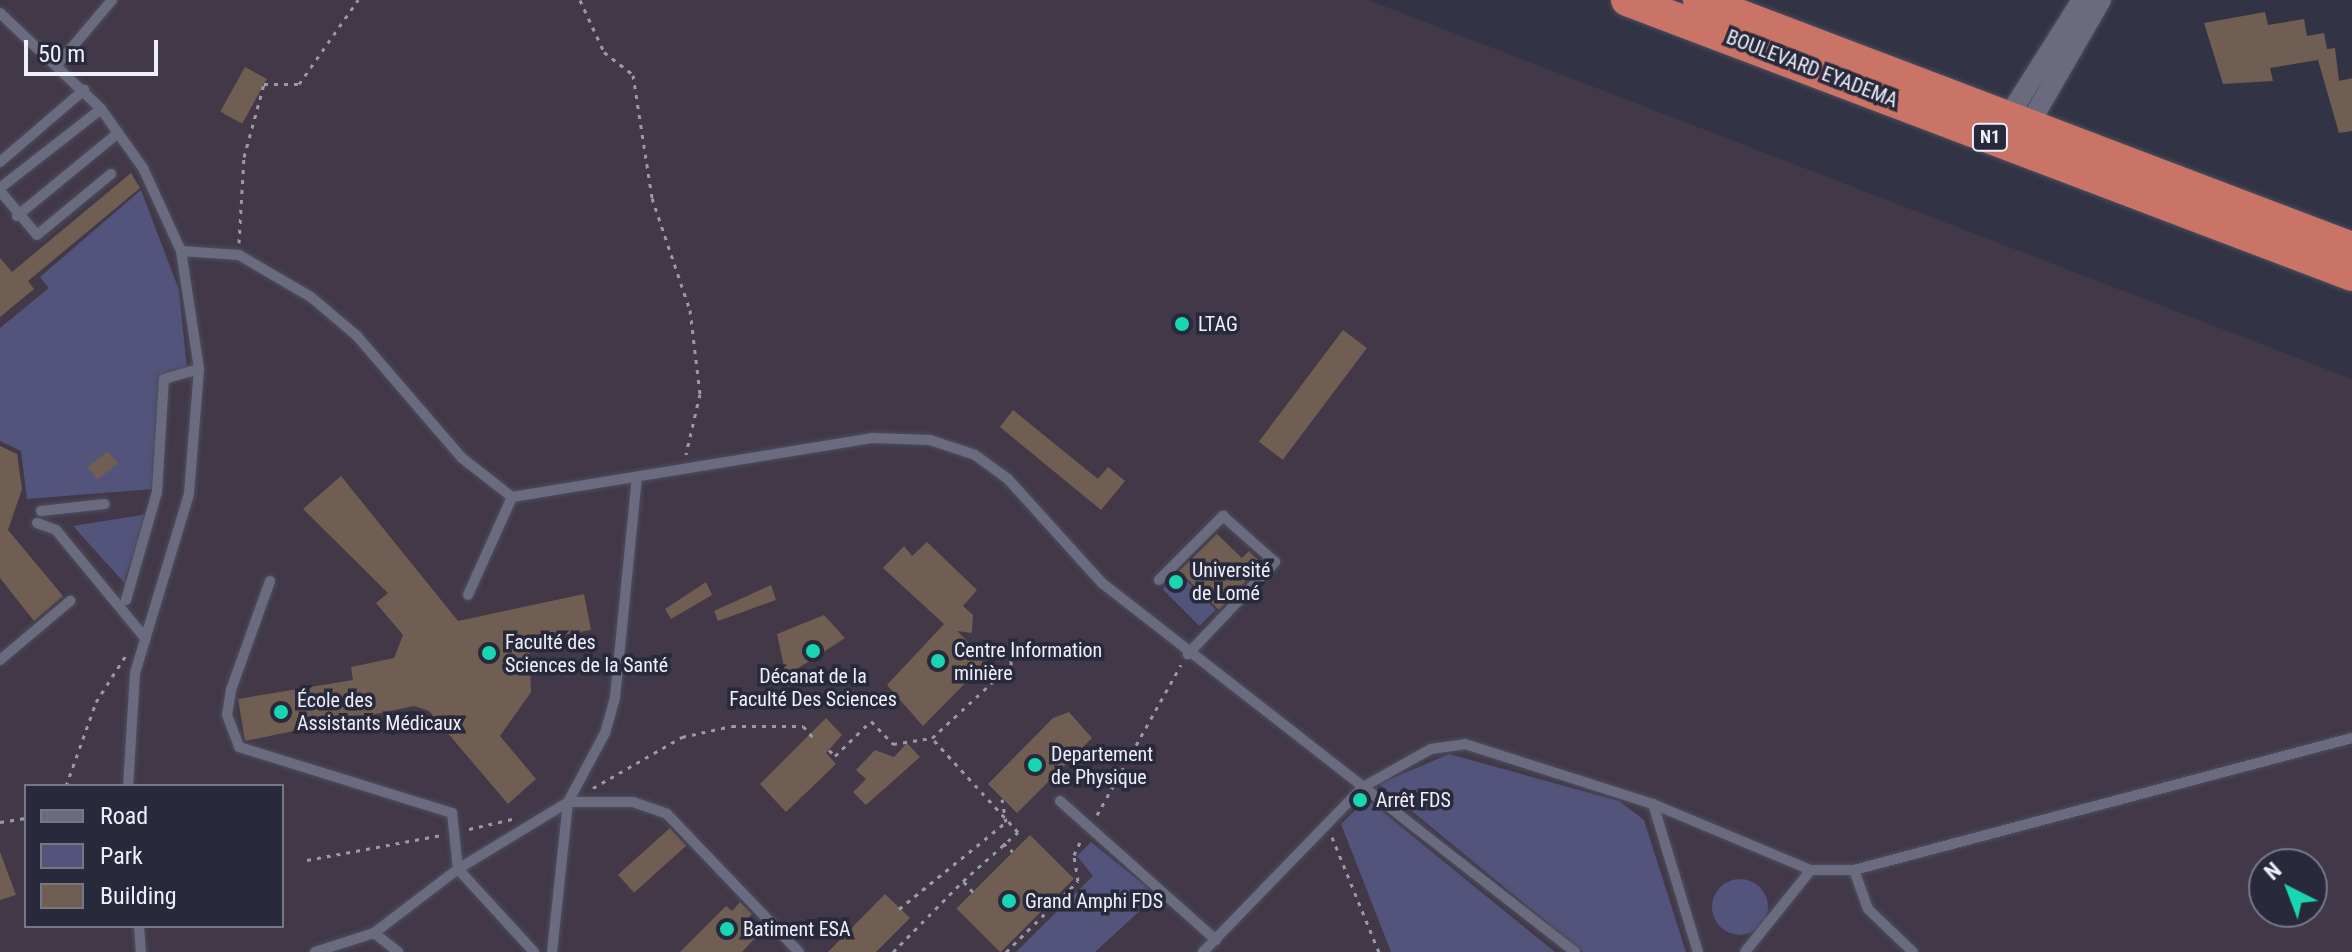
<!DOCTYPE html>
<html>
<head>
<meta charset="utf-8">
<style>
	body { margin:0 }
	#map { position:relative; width:2352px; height:952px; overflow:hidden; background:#323345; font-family:"Roboto Condensed",sans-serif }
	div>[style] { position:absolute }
	.education>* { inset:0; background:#423848 }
	.green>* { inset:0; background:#53547c; transform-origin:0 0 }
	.round { border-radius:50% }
	.building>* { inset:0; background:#715e52; transform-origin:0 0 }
	.path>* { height:3px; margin-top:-1.5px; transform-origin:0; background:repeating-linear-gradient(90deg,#999aa8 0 4px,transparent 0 10px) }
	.roads { filter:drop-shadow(0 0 2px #4d4e5d) drop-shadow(0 0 2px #4d4e5d) }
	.service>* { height:10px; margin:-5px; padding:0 5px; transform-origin:5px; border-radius:5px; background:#6a6b7f }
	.minor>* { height:20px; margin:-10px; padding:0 10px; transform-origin:10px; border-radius:10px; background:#6a6b7f }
	.trunk>* { height:32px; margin:-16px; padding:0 16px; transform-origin:16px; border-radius:16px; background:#ca7468 }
	.dots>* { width:22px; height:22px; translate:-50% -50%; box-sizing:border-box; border:4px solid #28293a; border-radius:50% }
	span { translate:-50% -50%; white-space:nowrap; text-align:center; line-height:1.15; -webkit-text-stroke:7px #28293a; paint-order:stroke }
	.shield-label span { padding:2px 6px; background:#28293a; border:2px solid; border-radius:6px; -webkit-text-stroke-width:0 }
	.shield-label { font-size:18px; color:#eeeffa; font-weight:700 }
	.street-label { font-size:20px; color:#eeeffa }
	.poi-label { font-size:20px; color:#eeeffa }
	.left { translate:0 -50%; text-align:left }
	.legend { position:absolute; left:24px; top:784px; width:260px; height:144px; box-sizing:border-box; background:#28293a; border:2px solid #777887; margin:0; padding:10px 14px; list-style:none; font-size:24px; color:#eeeffa }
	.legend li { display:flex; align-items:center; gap:16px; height:40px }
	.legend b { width:40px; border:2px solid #777887 }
	.north { position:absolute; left:2248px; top:848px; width:80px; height:80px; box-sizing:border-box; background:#28293a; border:2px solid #777887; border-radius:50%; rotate:318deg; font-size:22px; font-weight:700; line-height:32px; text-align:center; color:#eeeffa }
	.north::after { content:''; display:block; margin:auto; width:28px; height:36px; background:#1ad5b2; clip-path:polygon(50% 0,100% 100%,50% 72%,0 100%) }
	.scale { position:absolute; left:24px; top:40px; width:134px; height:36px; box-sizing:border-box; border:4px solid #eeeffa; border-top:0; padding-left:10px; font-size:24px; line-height:28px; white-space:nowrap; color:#eeeffa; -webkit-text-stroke:6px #28293a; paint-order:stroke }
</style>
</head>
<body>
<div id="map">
	<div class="education">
		<i style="clip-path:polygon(evenodd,0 0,1368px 0,2352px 379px,2352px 952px,0 952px,0 0,26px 786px,282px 786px,282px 926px,26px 926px,26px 786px,0 0,2264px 864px,2312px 864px,2312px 912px,2264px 912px,2264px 864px)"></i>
	</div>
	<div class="green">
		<i style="clip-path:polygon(141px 190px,179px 290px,187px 369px,161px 374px,153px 489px,27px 499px,21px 451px,0 441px,0 328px,49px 288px,40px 277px)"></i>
		<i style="clip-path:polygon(148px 514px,125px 578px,129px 588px,73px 526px)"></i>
		<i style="left:1179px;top:573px;width:52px;height:23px;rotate:45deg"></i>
		<i style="clip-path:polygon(1449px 754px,1619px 801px,1644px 820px,1686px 952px,1583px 952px,1379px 784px)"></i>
		<i style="clip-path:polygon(1367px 799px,1555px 952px,1391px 952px,1341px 824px)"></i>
		<i style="clip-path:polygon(1091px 842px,1157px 895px,1095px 952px,1016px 952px,1093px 876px,1077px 856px)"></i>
		<i class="round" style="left:1712px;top:879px;width:56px;height:56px"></i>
	</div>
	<div class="building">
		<i style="clip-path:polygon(2265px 12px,2268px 25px,2304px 19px,2307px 36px,2324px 33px,2327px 49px,2335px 48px,2339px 81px,2352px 78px,2352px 131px,2339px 133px,2318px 60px,2270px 68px,2273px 81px,2223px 84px,2204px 23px)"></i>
		<i style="left:245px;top:67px;width:25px;height:51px;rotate:29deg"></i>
		<i style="clip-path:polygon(131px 173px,140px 188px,28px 281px,34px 289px,0 317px,0 258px,12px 272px)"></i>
		<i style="left:1343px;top:330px;width:30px;height:140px;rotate:37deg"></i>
		<i style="clip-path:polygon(1013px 410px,1098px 479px,1108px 467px,1125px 481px,1101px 510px,1000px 427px)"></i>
		<i style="clip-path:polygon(0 446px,17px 454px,22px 489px,8px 530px,63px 596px,34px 621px,0 578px)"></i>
		<i style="left:108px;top:451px;width:16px;height:26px;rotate:52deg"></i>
		<i style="clip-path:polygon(341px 476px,458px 621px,584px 594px,591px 630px,529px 641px,531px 692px,500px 736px,536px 779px,508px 804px,429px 711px,414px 706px,245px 741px,238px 699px,353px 680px,351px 667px,394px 658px,403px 635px,376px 603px,388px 593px,303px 509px)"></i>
		<i style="clip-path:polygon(1217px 534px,1242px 558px,1249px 551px,1262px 564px,1219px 610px,1179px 571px)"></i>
		<i style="clip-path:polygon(927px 542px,977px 590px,963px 606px,973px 615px,972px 633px,957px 631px,987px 661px,923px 726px,887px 685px,944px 624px,883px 568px,904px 546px,912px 556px)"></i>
		<i style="clip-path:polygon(706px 582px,712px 595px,671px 619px,665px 609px)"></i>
		<i style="clip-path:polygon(771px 585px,776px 600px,718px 621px,714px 611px)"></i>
		<i style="clip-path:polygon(824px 615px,845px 638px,786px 676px,777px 634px)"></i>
		<i style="clip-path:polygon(1069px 712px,1092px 738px,1017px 813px,988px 784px,1053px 718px)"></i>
		<i style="clip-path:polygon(826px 718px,842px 735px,826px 753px,836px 764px,786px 812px,760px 784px)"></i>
		<i style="clip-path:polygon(907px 743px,920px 757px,866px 805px,853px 792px,866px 779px,856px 770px,875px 750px,894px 757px)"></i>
		<i style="left:670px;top:828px;width:24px;height:70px;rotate:48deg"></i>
		<i style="left:1030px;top:835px;width:62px;height:104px;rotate:45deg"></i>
		<i style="clip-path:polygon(0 852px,16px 895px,0 900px)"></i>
		<i style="clip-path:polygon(885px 894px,910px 918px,876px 952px,828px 952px)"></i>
		<i style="clip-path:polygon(740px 902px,752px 914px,744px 923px,757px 936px,742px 952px,680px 952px,726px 906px,732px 911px)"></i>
	</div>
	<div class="path">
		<i style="left:580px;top:0;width:57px;rotate:65.2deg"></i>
		<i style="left:604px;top:52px;width:37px;rotate:38deg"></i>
		<i style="left:633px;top:75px;width:124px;rotate:81.2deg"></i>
		<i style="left:652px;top:198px;width:118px;rotate:71.3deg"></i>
		<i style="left:690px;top:310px;width:85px;rotate:83.2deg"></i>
		<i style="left:700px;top:394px;width:62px;rotate:103.1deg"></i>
		<i style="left:239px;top:243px;width:86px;rotate:-86.7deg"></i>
		<i style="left:244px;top:157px;width:76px;rotate:-74.7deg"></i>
		<i style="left:264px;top:84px;width:35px"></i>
		<i style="left:299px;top:84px;width:103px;rotate:-54.9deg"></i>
		<i style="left:829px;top:750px;width:8px;rotate:45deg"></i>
		<i style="left:835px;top:756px;width:50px;rotate:-44.2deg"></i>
		<i style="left:871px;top:721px;width:32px;rotate:46deg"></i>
		<i style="left:893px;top:744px;width:39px;rotate:-9deg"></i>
		<i style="left:66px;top:786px;width:89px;rotate:-70.3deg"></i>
		<i style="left:96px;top:702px;width:56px;rotate:-57.4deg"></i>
		<i style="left:593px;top:788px;width:103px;rotate:-29.8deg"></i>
		<i style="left:682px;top:737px;width:51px;rotate:-12.4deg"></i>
		<i style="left:732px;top:726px;width:71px"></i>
		<i style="left:803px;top:726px;width:20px;rotate:49deg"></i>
		<i style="left:1097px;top:815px;width:172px;rotate:-60.8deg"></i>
		<i style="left:0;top:822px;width:26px;rotate:-9deg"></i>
		<i style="left:469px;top:829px;width:44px;rotate:-13.1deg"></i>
		<i style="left:1332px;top:837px;width:124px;rotate:67.8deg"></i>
		<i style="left:1003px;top:843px;width:13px;rotate:42deg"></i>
		<i style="left:307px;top:860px;width:137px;rotate:-10.5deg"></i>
		<i style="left:973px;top:892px;width:15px;rotate:-132deg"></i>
		<i style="left:963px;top:881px;width:74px;rotate:-41.7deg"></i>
		<i style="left:1018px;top:832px;width:127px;rotate:-132.5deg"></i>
		<i style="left:932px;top:738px;width:108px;rotate:-42.7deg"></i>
		<i style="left:1011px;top:665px;width:28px;rotate:-88deg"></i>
		<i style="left:899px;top:909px;width:138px;rotate:-39.1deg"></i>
		<i style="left:1006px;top:822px;width:23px;rotate:-100deg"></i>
		<i style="left:893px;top:952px;width:100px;rotate:-45.4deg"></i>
		<i style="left:1006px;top:952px;width:101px;rotate:-44.6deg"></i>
		<i style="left:1078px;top:881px;width:26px;rotate:-99deg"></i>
		<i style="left:1074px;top:855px;width:19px;rotate:-65deg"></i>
	</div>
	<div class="roads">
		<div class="service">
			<i style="left:0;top:13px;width:139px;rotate:43.5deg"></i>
			<i style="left:101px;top:109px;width:72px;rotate:54.6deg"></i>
			<i style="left:143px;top:168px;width:91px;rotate:65.4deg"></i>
			<i style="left:181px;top:251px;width:119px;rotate:81.3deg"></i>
			<i style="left:199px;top:369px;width:125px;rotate:94.6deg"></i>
			<i style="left:189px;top:494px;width:187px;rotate:106.8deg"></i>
			<i style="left:135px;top:673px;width:113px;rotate:93.5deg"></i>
			<i style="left:58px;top:64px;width:84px;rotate:-49.8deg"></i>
			<i style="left:0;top:162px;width:111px;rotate:-40.6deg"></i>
			<i style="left:0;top:188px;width:128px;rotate:-38deg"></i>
			<i style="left:0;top:191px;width:57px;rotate:49.9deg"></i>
			<i style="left:37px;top:235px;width:96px;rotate:-39.5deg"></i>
			<i style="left:17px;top:216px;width:131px;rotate:-39.4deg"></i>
			<i style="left:181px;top:251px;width:58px;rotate:3.9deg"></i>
			<i style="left:239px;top:255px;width:83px;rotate:30.3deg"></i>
			<i style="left:311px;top:297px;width:60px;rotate:40.3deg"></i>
			<i style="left:357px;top:336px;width:161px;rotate:49.3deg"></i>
			<i style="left:462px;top:458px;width:63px;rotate:38deg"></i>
			<i style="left:512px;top:497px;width:366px;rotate:-9.3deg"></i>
			<i style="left:873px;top:438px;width:57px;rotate:2deg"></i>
			<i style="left:930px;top:440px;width:47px;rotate:18.4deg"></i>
			<i style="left:975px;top:455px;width:41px;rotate:36deg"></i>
			<i style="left:1008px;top:479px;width:140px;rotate:47.9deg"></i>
			<i style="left:1102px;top:583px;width:600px;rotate:37.96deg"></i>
			<i style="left:41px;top:511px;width:64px;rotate:-6.2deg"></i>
			<i style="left:37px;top:523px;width:20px;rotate:20deg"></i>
			<i style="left:56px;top:530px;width:141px;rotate:50.5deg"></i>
			<i style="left:1159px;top:580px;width:91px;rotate:-45deg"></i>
			<i style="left:1223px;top:516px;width:69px;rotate:41.5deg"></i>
			<i style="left:1275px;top:562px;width:127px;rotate:133.4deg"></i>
			<i style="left:270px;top:581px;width:116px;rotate:109.7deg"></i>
			<i style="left:231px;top:690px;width:25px;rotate:99deg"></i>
			<i style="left:227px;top:715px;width:34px;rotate:69deg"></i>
			<i style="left:239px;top:747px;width:223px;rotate:17.2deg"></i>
			<i style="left:452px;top:813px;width:56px;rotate:83.9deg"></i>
			<i style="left:458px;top:869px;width:113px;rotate:47.5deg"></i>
			<i style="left:468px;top:595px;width:107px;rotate:-65.8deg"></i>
			<i style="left:126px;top:600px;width:112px;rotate:-74deg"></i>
			<i style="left:157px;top:492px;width:113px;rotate:-86.5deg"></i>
			<i style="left:164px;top:379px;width:36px;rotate:-16deg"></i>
			<i style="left:0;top:660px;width:92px;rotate:-40.1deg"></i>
			<i style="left:1060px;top:801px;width:209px;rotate:41.7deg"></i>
			<i style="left:1653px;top:804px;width:155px;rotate:73.1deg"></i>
			<i style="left:1854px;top:870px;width:41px;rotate:70.3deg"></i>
			<i style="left:1868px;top:909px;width:62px;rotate:43.7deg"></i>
			<i style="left:139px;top:926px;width:26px;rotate:86deg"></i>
			<i style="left:374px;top:933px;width:31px;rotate:38deg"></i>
			<i style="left:315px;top:952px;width:62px;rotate:-17.9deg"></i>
			<i style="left:374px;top:933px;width:106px;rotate:-37.3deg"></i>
			<i style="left:458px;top:869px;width:129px;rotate:-31.3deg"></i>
			<i style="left:568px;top:802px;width:78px;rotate:-61.8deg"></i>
			<i style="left:605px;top:733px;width:37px;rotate:-74deg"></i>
			<i style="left:615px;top:697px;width:220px;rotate:-84.3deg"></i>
			<i style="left:552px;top:952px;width:151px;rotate:-83.9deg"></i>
			<i style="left:568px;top:802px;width:65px"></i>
			<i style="left:633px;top:802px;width:36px;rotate:19deg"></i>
			<i style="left:667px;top:814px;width:191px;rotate:46.3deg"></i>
			<i style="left:1203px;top:952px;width:230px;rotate:-45.9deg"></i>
			<i style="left:1363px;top:787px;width:78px;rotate:-29.2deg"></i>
			<i style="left:1431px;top:749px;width:34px;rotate:-8deg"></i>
			<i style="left:1465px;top:744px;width:197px;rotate:17.7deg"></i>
			<i style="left:1653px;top:804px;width:171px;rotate:22.7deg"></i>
			<i style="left:1811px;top:870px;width:43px"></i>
			<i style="left:1854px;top:870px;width:515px;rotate:-14.85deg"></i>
			<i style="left:1745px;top:952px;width:105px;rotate:-51.2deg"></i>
		</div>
		<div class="minor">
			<i style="left:2003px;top:125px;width:148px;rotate:-57.7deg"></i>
			<i style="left:2023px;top:135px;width:156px;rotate:-60deg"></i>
		</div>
		<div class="trunk">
			<i style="left:1627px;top:0;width:775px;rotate:20.77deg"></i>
			<i style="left:1699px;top:0;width:699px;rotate:20.8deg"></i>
		</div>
	</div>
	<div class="dots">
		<i style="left:1182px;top:324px;background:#1ad5b2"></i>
		<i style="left:1176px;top:582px;background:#1ad5b2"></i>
		<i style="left:813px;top:651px;background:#1ad5b2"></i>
		<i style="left:489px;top:653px;background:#1ad5b2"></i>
		<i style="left:938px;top:661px;background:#1ad5b2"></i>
		<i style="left:281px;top:712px;background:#1ad5b2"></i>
		<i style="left:1035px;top:765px;background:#1ad5b2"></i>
		<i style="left:1360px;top:800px;background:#1ad5b2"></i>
		<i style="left:1009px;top:901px;background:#1ad5b2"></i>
		<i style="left:727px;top:929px;background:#1ad5b2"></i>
	</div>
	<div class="shield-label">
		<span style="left:1990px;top:137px">N1</span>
	</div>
	<div class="street-label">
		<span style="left:1812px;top:69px;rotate:21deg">BOULEVARD EYADEMA</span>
	</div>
	<div class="poi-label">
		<span class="left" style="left:1198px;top:324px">LTAG</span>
		<span class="left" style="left:1192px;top:582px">Université<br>de Lomé</span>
		<span class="left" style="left:505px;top:654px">Faculté des<br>Sciences de la Santé</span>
		<span class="left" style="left:954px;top:662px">Centre Information<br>minière</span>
		<span style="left:813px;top:688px">Décanat de la<br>Faculté Des Sciences</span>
		<span class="left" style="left:297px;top:712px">École des<br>Assistants Médicaux</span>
		<span class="left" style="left:1051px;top:766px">Departement<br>de Physique</span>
		<span class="left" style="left:1376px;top:800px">Arrêt FDS</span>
		<span class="left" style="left:1025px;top:901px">Grand Amphi FDS</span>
		<span class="left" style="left:743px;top:929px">Batiment ESA</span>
	</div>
	<ul class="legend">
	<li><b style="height:10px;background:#6a6b7f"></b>Road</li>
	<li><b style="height:22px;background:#53547c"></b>Park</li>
	<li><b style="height:22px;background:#715e52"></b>Building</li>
	</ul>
	<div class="north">N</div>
	<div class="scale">50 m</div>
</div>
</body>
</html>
